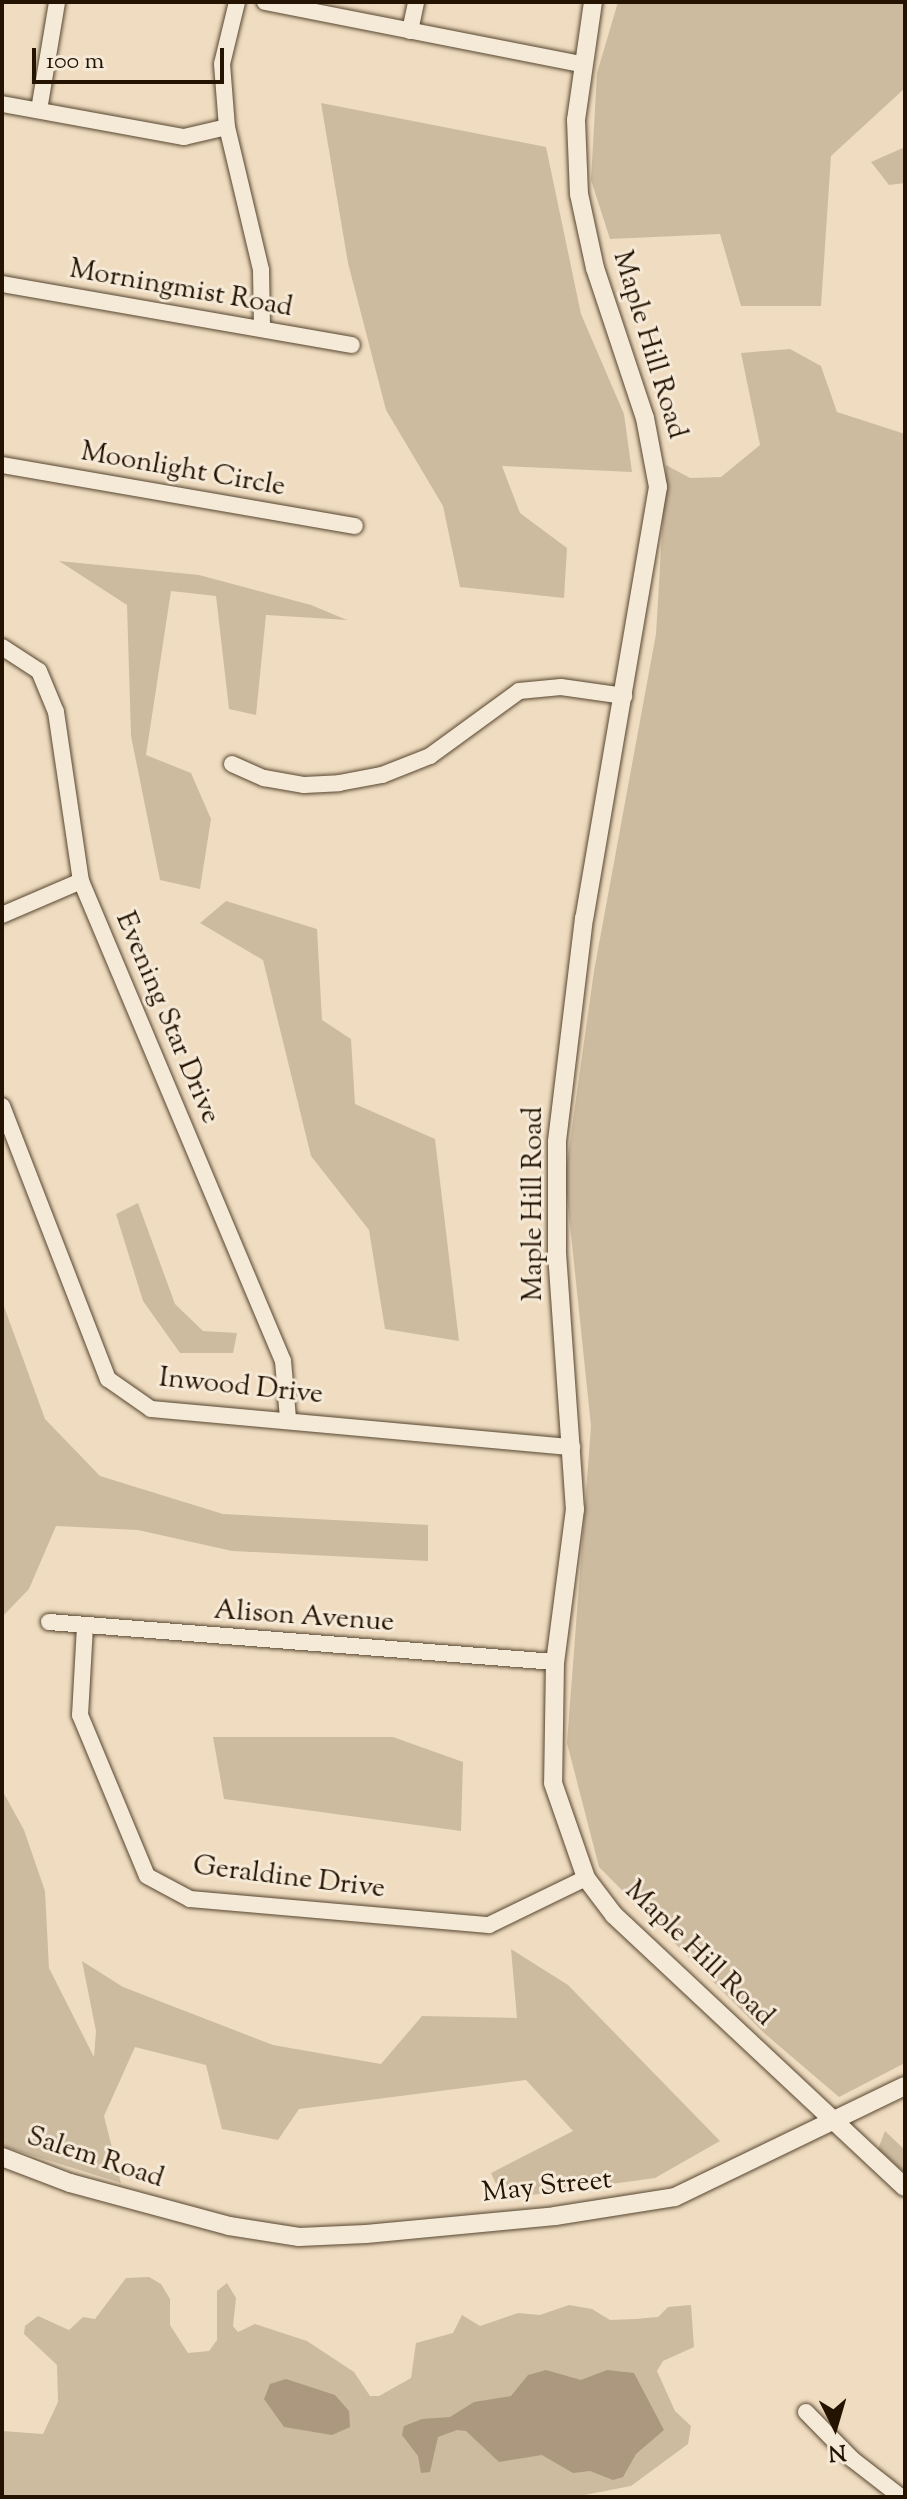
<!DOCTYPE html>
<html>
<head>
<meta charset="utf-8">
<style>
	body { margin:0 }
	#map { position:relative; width:907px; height:2499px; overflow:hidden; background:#f0ddc1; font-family:"Sorts Mill Goudy",serif }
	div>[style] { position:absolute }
	.green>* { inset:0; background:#cdbba0 }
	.water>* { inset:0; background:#ab987f }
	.roads { filter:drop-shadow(0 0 2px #574630) drop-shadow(0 0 2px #574630) }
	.minor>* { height:16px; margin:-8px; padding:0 8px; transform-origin:8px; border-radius:8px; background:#f5e9d7 }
	.tertiary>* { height:18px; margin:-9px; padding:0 9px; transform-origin:9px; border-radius:9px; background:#f5e9d7 }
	span { translate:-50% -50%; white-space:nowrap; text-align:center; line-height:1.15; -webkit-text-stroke:6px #f5e9d7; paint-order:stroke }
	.street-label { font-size:28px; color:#241300 }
	.frame { position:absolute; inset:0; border:4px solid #241300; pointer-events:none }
	.north { position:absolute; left:795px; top:2387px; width:80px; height:80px; -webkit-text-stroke:6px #f5e9d7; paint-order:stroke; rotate:175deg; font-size:22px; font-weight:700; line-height:32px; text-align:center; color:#241300 }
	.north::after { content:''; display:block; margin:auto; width:28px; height:36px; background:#241300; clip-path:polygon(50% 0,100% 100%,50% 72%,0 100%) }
	.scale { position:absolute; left:32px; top:48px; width:192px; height:36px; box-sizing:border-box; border:4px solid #241300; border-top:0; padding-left:10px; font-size:24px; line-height:28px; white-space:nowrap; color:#241300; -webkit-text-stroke:6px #f5e9d7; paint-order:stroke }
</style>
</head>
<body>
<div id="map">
	<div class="green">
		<i style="clip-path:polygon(618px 2px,905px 2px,905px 88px,831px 156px,821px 306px,741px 306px,720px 234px,610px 239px,591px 180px,597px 73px)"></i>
		<i style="clip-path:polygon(321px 103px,546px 147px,581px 314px,624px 414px,632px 472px,502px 466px,520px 513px,567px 548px,564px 598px,460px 587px,443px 506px,386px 410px,348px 263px)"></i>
		<i style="clip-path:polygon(905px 147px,905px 183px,889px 185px,871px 162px)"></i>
		<i style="clip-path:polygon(790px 349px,821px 366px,837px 412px,905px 434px,905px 2063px,839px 2097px,764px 2033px,599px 1867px,567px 1743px,591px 1426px,565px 1177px,594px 971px,656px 634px,666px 465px,690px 478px,721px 477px,760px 445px,741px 353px)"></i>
		<i style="clip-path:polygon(59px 561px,199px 575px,311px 605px,347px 620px,266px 615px,256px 715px,229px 709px,216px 596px,171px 591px,146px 755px,191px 773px,211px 819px,200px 889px,160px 880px,131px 736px,127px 605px)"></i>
		<i style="clip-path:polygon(226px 901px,317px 929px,322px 1020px,351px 1039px,355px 1104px,435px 1139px,459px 1341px,385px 1329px,369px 1230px,311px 1156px,263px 960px,200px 923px)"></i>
		<i style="clip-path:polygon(138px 1203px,175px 1304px,203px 1331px,237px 1333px,233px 1353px,180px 1353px,143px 1301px,116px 1214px)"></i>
		<i style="clip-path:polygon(2px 1301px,45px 1419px,100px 1476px,223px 1514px,428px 1525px,428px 1561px,232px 1551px,138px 1530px,56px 1526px,29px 1589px,2px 1617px)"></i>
		<i style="clip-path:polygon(213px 1737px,393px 1737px,463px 1762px,461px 1831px,224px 1799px)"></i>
		<i style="clip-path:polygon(2px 1790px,24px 1830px,45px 1891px,49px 1968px,94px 2057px,96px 2031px,82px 1961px,123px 1987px,273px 2045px,381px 2064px,422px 2016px,517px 2018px,511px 1949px,568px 1985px,720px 2141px,655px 2178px,503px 2199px,491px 2173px,573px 2131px,526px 2080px,299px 2109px,278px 2140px,222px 2129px,206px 2065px,135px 2047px,104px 2116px,121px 2183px,2px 2146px)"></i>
		<i style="clip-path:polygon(885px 2131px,905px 2150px,905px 2173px,878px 2149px)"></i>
		<i style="clip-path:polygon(149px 2277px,161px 2284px,170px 2299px,170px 2325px,188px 2353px,209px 2351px,217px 2340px,217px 2291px,227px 2283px,236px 2298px,233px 2326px,238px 2332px,255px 2324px,307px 2341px,354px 2372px,370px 2396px,379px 2396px,411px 2378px,416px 2343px,453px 2333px,462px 2315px,480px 2326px,518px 2313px,540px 2315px,569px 2305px,592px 2309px,610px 2320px,635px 2319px,658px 2317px,668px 2307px,691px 2305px,694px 2347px,663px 2361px,657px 2371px,675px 2411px,691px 2426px,688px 2444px,631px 2486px,574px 2497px,2px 2497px,2px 2431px,43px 2434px,58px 2402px,57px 2365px,24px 2334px,25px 2326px,38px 2316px,69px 2330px,83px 2317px,95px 2319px,126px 2278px)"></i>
	</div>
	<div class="water">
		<i style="clip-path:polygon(546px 2370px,581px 2380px,607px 2370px,634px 2373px,664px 2430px,636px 2454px,623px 2477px,613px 2480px,590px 2471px,573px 2473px,542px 2455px,499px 2462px,466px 2431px,457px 2430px,438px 2437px,430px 2472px,421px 2473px,418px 2456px,402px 2435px,404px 2426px,422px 2419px,450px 2417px,474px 2402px,511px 2396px,528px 2375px)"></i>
		<i style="clip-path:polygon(286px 2379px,335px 2395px,349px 2411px,350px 2427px,332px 2435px,284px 2427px,264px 2399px,270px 2384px)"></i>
	</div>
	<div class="roads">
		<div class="minor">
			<i style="left:237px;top:2px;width:64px;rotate:103.6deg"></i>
			<i style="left:222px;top:64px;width:63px;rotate:85.5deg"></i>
			<i style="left:227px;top:127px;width:147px;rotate:76.6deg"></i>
			<i style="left:261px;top:270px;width:59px;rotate:89deg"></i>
			<i style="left:265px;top:2px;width:321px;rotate:11.1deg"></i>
			<i style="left:410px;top:31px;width:30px;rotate:-78deg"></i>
			<i style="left:2px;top:104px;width:185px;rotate:10.3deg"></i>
			<i style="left:184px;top:137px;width:44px;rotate:-13.1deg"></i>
			<i style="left:39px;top:110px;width:109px;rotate:-80.5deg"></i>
			<i style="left:2px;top:284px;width:355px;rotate:9.9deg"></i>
			<i style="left:2px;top:465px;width:358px;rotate:9.8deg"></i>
			<i style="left:2px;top:647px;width:44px;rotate:33deg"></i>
			<i style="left:39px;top:671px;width:44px;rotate:67.5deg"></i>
			<i style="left:56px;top:712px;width:171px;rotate:81.6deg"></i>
			<i style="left:81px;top:881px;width:521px;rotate:67.18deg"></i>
			<i style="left:283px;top:1361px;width:57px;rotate:85deg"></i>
			<i style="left:232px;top:764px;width:35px;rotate:24deg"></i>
			<i style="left:264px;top:778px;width:41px;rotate:9.9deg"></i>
			<i style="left:304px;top:785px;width:35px;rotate:-3deg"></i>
			<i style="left:339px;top:783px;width:44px;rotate:-10.5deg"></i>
			<i style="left:382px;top:775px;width:52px;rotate:-21.6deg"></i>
			<i style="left:430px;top:756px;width:110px;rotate:-36.1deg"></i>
			<i style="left:519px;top:691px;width:42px;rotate:-5.4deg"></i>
			<i style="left:561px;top:687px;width:64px;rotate:8.1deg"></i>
			<i style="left:2px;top:915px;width:86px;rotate:-23.3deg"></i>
			<i style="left:2px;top:1106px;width:293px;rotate:68.8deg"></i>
			<i style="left:108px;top:1379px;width:52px;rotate:34.9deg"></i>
			<i style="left:151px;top:1409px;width:423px;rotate:5.2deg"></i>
			<i style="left:49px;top:1622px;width:508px;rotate:4.52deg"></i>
			<i style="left:85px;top:1626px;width:89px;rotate:93.2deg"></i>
			<i style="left:80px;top:1715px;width:174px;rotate:67.4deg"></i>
			<i style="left:147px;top:1876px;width:49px;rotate:28.1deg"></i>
			<i style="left:190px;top:1899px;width:300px;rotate:5deg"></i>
			<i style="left:489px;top:1925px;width:108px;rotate:-25.9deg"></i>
			<i style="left:806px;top:2412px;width:66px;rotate:45.6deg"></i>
			<i style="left:852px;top:2459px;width:62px;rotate:37.8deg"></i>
		</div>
		<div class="tertiary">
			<i style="left:593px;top:2px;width:119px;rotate:98.2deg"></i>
			<i style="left:576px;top:120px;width:74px;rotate:87.7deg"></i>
			<i style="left:579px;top:194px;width:76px;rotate:77.8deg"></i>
			<i style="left:595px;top:268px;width:158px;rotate:71.6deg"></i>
			<i style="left:645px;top:418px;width:70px;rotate:79.3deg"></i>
			<i style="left:658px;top:487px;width:437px;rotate:99.7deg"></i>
			<i style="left:584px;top:918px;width:226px;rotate:96.9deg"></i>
			<i style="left:557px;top:1142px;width:111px;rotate:90deg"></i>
			<i style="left:557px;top:1253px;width:257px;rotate:86deg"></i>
			<i style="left:575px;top:1509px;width:154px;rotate:97.4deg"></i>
			<i style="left:555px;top:1662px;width:121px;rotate:90.9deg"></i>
			<i style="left:553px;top:1783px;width:101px;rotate:70.8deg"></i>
			<i style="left:586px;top:1878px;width:46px;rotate:52.9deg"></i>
			<i style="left:614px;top:1915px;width:398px;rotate:43.1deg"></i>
			<i style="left:2px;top:2157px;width:73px;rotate:20.9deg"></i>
			<i style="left:70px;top:2183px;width:165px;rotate:15.1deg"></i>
			<i style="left:229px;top:2226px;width:71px;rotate:8.9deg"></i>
			<i style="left:299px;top:2237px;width:67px;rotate:-2.6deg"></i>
			<i style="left:366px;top:2234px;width:190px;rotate:-5.4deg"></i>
			<i style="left:555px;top:2216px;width:121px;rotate:-9deg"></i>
			<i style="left:675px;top:2197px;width:255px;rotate:-25.8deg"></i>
		</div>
	</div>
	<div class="street-label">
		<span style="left:181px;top:289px;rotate:10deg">Morningmist Road</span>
		<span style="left:649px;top:345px;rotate:73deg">Maple Hill Road</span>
		<span style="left:183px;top:470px;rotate:10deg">Moonlight Circle</span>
		<span style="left:167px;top:1018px;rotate:67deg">Evening Star Drive</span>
		<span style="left:534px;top:1204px;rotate:-90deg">Maple Hill Road</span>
		<span style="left:241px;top:1387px;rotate:6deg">Inwood Drive</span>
		<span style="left:304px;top:1617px;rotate:4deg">Alison Avenue</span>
		<span style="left:289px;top:1878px;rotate:7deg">Geraldine Drive</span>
		<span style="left:699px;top:1954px;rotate:44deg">Maple Hill Road</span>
		<span style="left:95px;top:2158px;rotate:18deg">Salem Road</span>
		<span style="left:547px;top:2187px;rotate:-6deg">May Street</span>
	</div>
	<div class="frame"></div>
	<div class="north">N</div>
	<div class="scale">100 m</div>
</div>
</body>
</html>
